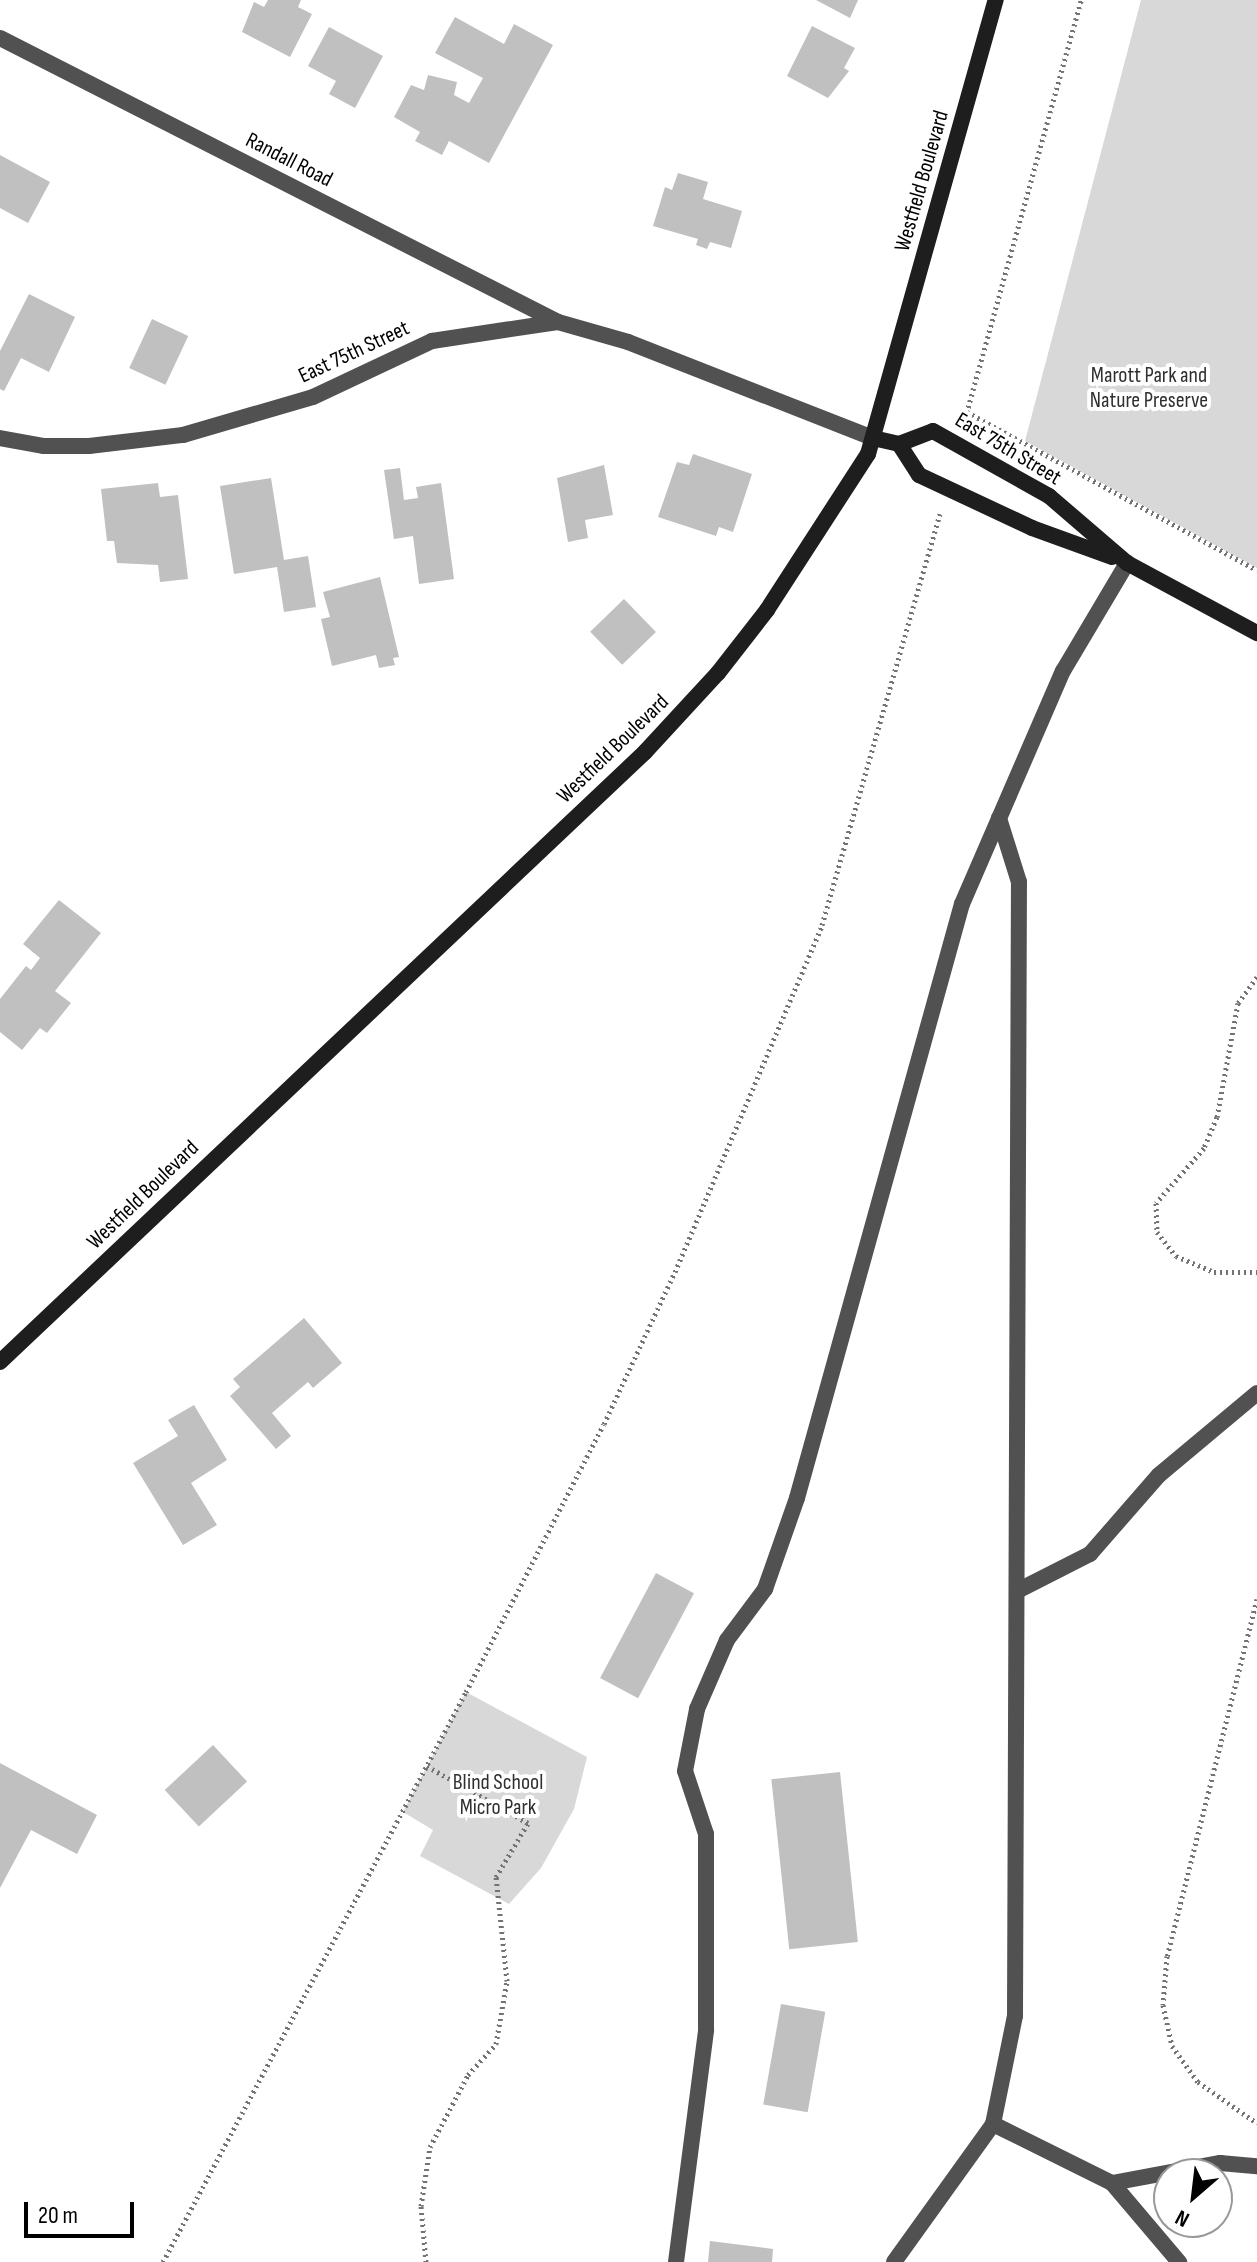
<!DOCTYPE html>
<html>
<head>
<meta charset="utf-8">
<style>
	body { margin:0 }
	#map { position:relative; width:1257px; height:2262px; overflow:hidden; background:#fff; font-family:"Sofia Sans Condensed",sans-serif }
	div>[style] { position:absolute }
	.green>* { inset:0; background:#d8d8d8 }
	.building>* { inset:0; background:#c0c0c0; transform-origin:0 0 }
	.path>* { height:5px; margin-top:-2.5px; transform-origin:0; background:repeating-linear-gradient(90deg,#737373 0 2px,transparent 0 6px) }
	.lane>* { height:16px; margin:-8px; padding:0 8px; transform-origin:8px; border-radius:8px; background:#515151 }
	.street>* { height:16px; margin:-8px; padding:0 8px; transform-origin:8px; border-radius:8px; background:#515151 }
	.secondary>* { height:16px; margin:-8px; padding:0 8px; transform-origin:8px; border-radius:8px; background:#1e1e1e }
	span { translate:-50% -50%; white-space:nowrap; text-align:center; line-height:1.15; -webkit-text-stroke:8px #fff; paint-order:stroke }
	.street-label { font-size:22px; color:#000 }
	.park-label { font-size:22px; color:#2f2f2f }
	.north { position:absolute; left:1153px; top:2158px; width:80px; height:80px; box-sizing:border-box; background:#fff; border:2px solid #999; border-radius:50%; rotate:208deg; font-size:22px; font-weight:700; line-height:32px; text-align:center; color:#000 }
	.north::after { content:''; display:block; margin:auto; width:28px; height:36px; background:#000; clip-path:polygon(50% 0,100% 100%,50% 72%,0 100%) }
	.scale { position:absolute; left:24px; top:2202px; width:110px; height:36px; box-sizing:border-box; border:4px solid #000; border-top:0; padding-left:10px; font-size:24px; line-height:28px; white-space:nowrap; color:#000; -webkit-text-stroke:6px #fff; paint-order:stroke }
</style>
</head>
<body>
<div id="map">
	<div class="green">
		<i style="clip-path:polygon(1141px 0,1257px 0,1257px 568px,1025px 441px)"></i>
		<i style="clip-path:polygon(466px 1692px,587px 1757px,574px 1809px,541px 1868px,509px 1904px,420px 1856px,433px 1830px,403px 1812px)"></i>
	</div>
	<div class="building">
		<i style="clip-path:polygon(268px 0,301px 0,298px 7px,312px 14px,290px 57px,242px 32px,254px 2px,264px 7px)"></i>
		<i style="clip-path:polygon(816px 0,858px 0,850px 18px)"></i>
		<i style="clip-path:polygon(455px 17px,504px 44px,514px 24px,553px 45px,489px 163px,449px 141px,442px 155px,415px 141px,420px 132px,394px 117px,411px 85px,424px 90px,428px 75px,457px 82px,454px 95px,469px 103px,483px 78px,435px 53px)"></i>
		<i style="clip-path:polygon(812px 26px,855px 48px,844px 68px,849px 71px,828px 98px,787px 76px)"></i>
		<i style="clip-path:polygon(329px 27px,383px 56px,355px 108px,329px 94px,336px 81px,308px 66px)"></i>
		<i style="clip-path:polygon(0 155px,50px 182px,28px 223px,0 208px)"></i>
		<i style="clip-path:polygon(678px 173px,708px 182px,703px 199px,742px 211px,731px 248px,710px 242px,707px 249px,696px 245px,698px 239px,653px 226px,665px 187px,672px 190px)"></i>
		<i style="clip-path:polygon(29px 294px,75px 317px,49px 372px,21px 358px,4px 391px,0 389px,0 351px)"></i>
		<i style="left:152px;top:319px;width:40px;height:54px;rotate:25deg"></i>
		<i style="clip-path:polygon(693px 454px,752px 474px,733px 532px,719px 527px,716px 536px,658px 517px,677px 462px,689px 465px)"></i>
		<i style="clip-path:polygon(604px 465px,613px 515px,585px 520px,588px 538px,568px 542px,557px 478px)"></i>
		<i style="clip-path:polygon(400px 468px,404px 500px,418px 498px,416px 487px,441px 483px,454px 579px,419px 584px,413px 536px,394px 539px,384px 470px)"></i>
		<i style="clip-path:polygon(271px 478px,284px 560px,308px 556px,316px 607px,284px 612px,277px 567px,234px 574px,220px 486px)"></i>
		<i style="clip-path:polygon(158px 483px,160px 497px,178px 495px,188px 579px,160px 582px,158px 565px,117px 563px,114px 541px,107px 541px,101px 489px)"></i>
		<i style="clip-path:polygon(380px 577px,399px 657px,393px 658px,395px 665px,379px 668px,376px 655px,332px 666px,321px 619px,330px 617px,323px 592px)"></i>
		<i style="left:624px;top:599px;width:46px;height:47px;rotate:46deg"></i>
		<i style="clip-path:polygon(59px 900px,101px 933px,55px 991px,71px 1003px,47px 1033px,40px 1028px,22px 1050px,0 1032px,0 999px,26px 966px,31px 970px,40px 958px,23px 944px)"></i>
		<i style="clip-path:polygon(304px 1318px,342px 1363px,313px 1388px,308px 1382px,272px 1413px,291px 1436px,276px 1449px,230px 1396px,240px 1387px,233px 1379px)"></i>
		<i style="clip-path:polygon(194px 1405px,227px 1460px,191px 1483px,217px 1525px,183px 1545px,133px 1463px,178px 1436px,168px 1420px)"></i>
		<i style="left:656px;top:1573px;width:43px;height:119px;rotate:28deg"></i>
		<i style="left:213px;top:1745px;width:50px;height:66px;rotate:47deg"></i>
		<i style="clip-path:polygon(0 1763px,97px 1815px,77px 1854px,31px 1830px,0 1888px)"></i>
		<i style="left:840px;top:1772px;width:171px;height:69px;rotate:84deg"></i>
		<i style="left:781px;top:2004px;width:45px;height:102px;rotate:10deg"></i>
		<i style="clip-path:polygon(710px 2241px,773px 2249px,772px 2262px,708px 2262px)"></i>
	</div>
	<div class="path">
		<i style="left:967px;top:412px;width:330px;rotate:28.6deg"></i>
		<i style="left:965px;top:419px;width:435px;rotate:-74.5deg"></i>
		<i style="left:1257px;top:977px;width:32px;rotate:126deg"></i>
		<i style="left:1238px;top:1003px;width:116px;rotate:100.4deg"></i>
		<i style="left:1217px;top:1117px;width:34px;rotate:113deg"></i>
		<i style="left:1204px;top:1148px;width:73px;rotate:131.1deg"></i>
		<i style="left:1156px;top:1203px;width:29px;rotate:88deg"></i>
		<i style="left:1157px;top:1232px;width:31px;rotate:52deg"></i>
		<i style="left:1176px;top:1256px;width:41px;rotate:22.8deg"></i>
		<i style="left:1214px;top:1272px;width:43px"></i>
		<i style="left:1257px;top:1599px;width:368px;rotate:104.1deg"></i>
		<i style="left:1167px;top:1956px;width:49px;rotate:94.7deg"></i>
		<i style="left:1163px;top:2005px;width:42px;rotate:77.6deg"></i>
		<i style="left:1172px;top:2046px;width:44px;rotate:54.2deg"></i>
		<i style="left:1198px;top:2082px;width:72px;rotate:34.8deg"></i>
		<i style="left:163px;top:2262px;width:646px;rotate:-62.01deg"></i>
		<i style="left:466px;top:1692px;width:301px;rotate:-62.8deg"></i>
		<i style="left:604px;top:1424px;width:168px;rotate:-65deg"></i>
		<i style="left:675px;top:1272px;width:377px;rotate:-67deg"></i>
		<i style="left:822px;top:925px;width:428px;rotate:-74deg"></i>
		<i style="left:426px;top:2262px;width:56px;rotate:-95.1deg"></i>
		<i style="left:421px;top:2206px;width:60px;rotate:-81.3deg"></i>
		<i style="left:430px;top:2147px;width:81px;rotate:-62.2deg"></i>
		<i style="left:468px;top:2075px;width:42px;rotate:-47.9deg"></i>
		<i style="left:496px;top:2044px;width:64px;rotate:-80.1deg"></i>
		<i style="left:507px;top:1981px;width:105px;rotate:-96deg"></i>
		<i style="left:496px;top:1877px;width:63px;rotate:-59.3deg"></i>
		<i style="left:528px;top:1823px;width:116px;rotate:-150.6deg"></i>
	</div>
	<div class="lane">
		<i style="left:1017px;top:1591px;width:82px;rotate:-26.9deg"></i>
		<i style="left:1090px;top:1554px;width:105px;rotate:-48.9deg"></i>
		<i style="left:1159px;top:1475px;width:128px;rotate:-39.9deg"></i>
		<i style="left:993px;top:2124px;width:133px;rotate:26.4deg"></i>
		<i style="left:1112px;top:2183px;width:104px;rotate:49.7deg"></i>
		<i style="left:1112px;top:2183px;width:110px;rotate:-10.5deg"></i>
		<i style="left:1220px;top:2163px;width:37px;rotate:5deg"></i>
		<i style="left:676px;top:2262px;width:234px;rotate:-82.6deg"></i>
		<i style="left:706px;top:2030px;width:196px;rotate:-90deg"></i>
		<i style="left:706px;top:1834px;width:66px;rotate:-108.4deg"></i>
		<i style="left:685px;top:1771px;width:63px;rotate:-79deg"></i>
		<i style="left:697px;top:1709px;width:75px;rotate:-66.5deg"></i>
		<i style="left:727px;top:1640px;width:64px;rotate:-53.3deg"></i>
		<i style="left:765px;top:1589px;width:96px;rotate:-70.6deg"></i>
		<i style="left:797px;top:1498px;width:616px;rotate:-74.48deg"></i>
		<i style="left:962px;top:904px;width:254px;rotate:-66.6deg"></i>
		<i style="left:1063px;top:671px;width:126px;rotate:-59.3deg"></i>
		<i style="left:894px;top:2262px;width:170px;rotate:-54.3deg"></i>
		<i style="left:993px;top:2124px;width:110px;rotate:-78.5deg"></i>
		<i style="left:1015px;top:2016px;width:1134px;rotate:-89.8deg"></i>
		<i style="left:1019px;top:882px;width:67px;rotate:-107.4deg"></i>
	</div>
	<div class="street">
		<i style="left:0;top:38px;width:626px;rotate:26.97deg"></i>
		<i style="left:0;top:438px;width:45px;rotate:10.3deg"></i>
		<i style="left:44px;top:446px;width:45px"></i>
		<i style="left:89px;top:446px;width:95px;rotate:-6.7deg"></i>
		<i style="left:183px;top:435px;width:135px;rotate:-16.3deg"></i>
		<i style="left:313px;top:397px;width:132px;rotate:-25.2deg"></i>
		<i style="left:432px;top:341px;width:127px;rotate:-8.6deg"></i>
		<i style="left:558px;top:322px;width:73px;rotate:15.9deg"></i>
		<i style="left:628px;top:342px;width:263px;rotate:21.4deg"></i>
	</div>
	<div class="secondary">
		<i style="left:873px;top:438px;width:27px;rotate:13deg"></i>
		<i style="left:899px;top:444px;width:36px;rotate:-21deg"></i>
		<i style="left:933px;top:431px;width:133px;rotate:29.3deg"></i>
		<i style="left:1049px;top:496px;width:103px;rotate:40.7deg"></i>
		<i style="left:1127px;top:563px;width:148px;rotate:28.3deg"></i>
		<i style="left:899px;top:444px;width:37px;rotate:57deg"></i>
		<i style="left:919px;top:475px;width:125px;rotate:25.1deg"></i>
		<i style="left:1032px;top:528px;width:85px;rotate:19.9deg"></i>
		<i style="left:0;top:1362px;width:888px;rotate:-43.4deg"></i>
		<i style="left:645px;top:752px;width:108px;rotate:-47.3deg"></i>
		<i style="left:718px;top:673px;width:80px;rotate:-52.1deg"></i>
		<i style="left:767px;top:610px;width:186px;rotate:-57.1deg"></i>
		<i style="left:868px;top:454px;width:472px;rotate:-74.3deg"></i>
	</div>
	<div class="street-label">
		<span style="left:289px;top:160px;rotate:27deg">Randall Road</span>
		<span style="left:922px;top:181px;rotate:-74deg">Westfield Boulevard</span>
		<span style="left:354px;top:352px;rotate:-25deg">East 75th Street</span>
		<span style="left:1008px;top:449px;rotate:31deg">East 75th Street</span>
		<span style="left:613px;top:749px;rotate:-44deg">Westfield Boulevard</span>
		<span style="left:143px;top:1195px;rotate:-44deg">Westfield Boulevard</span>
	</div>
	<div class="park-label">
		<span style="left:1149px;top:388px">Marott Park and<br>Nature Preserve</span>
		<span style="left:498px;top:1795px">Blind School<br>Micro Park</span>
	</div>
	<div class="north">N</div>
	<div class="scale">20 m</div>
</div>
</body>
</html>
